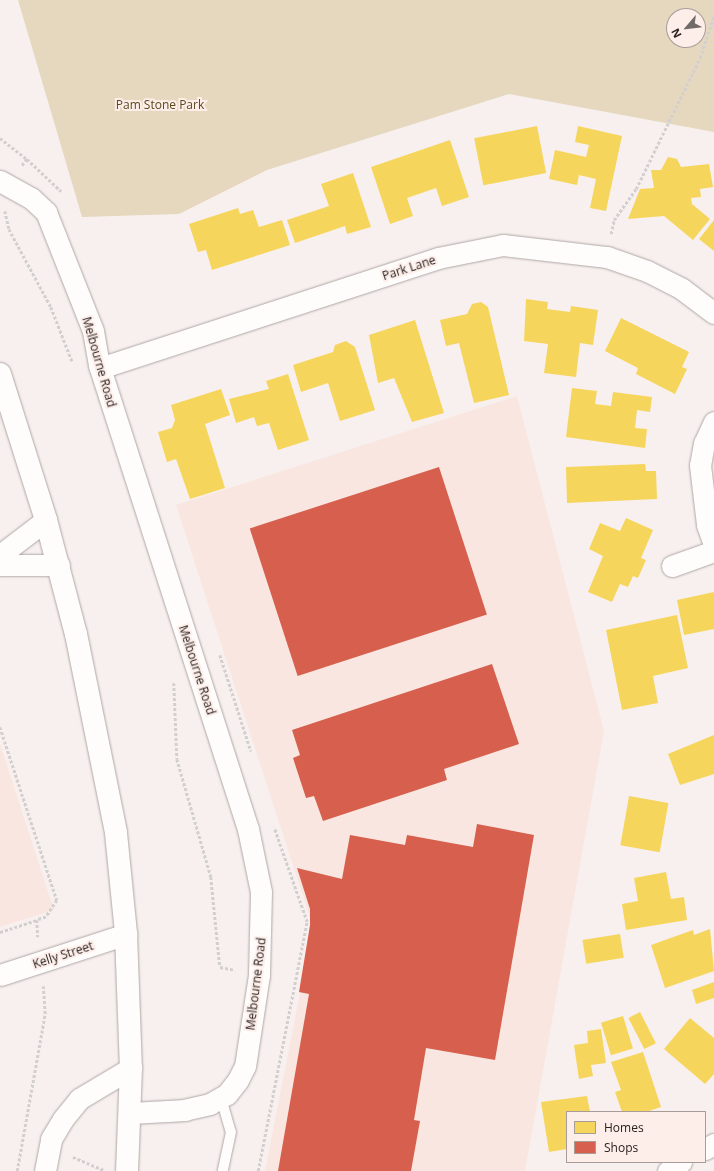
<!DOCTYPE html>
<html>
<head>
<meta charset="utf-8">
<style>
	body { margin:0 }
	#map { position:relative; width:714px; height:1171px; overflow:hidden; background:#f8f0ee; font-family:"Open Sans",sans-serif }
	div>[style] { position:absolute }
	.built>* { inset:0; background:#f9e6e0 }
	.green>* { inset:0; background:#e5d8bf }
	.homes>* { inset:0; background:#f6d55c; transform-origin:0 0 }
	.shops>* { inset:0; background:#d6604d; transform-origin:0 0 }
	.path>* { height:2.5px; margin-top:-1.25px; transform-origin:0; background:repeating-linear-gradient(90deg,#d2d0cf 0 3px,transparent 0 5px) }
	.roads { filter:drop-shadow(0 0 1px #aea7a5) drop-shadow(0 0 1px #aea7a5) }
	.service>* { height:10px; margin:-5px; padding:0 5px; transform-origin:5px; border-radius:5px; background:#fefdfc }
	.minor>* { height:21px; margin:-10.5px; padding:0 10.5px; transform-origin:10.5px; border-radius:10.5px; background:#fefdfc }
	.secondary>* { height:22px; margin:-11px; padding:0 11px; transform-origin:11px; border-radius:11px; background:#fefdfc }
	span { translate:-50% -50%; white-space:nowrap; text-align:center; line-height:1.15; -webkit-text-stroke:4px #fdeee9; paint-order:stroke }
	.park-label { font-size:12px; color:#5a491c }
	.street-label { font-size:12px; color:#292220 }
	.legend { position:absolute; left:566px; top:1111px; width:140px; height:52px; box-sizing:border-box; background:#fdeee9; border:1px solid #a89c99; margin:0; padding:5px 7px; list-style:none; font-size:12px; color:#292220 }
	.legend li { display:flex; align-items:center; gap:8px; height:20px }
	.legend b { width:20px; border:1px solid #a89c99 }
	.north { position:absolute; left:666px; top:8px; width:40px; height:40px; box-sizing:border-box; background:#fdeee9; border:1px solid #a89c99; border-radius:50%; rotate:242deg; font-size:11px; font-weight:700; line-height:16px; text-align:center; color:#292220 }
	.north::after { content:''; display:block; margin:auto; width:14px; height:18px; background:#716a68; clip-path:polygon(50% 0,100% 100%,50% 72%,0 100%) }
</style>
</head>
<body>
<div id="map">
	<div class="built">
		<i style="clip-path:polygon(517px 396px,604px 731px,525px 1171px,265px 1171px,313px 927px,176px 505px)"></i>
		<i style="clip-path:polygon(0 744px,54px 910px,0 927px)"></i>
	</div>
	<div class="green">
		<i style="clip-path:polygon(evenodd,18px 0,714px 0,714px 132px,509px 94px,267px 170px,179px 214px,82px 217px,18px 0,674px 16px,698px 16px,698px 40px,674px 40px,674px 16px)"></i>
	</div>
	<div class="homes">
		<i style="left:537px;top:126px;width:48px;height:64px;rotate:79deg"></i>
		<i style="clip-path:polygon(578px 126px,622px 136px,606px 211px,590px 208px,596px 179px,579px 175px,577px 185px,549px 179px,555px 150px,586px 157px,589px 145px,575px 142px)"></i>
		<i style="clip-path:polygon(450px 140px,469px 197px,442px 206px,436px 188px,407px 198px,413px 216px,390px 224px,371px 167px)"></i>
		<i style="clip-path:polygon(668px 157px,677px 159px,681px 167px,709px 164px,713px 187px,700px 189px,701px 197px,691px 198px,692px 204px,710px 219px,693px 240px,664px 216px,628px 219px,640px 189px,654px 188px,651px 170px,661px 170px)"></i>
		<i style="clip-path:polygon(353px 173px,371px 227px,347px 234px,345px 226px,295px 243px,287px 220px,329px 206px,321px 184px)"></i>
		<i style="clip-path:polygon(238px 208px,240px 214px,253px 210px,259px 227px,282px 220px,290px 245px,212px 270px,206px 250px,198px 252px,189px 224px)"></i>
		<i style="clip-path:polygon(714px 220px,714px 251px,699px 239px)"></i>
		<i style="clip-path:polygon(526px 299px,548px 302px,547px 309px,570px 312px,571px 306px,598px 310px,593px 345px,580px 343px,576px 377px,544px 373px,548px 344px,524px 341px)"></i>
		<i style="clip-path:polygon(481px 302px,488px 307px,509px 395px,474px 403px,459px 343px,446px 346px,440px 320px,467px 314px,472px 304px)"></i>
		<i style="clip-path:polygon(621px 318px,689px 352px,682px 367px,687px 369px,675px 394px,636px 374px,638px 368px,605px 351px)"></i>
		<i style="clip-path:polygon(415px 320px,444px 413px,412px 422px,394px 378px,378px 383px,369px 335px)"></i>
		<i style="clip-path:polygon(346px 341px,355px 347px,375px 410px,340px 421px,328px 383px,301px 392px,293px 365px,333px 352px,335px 345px)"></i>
		<i style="clip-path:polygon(288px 374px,309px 440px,278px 450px,269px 423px,257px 426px,254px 417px,236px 423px,229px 399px,269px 389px,266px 381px)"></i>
		<i style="clip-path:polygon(572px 388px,597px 391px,595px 404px,611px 406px,613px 392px,652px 397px,650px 412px,637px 410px,635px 428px,647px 429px,645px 448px,566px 437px)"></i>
		<i style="clip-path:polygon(221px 389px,230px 415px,205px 424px,225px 488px,190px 499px,176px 459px,167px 462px,158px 432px,172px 428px,175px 420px,171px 405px)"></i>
		<i style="clip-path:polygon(645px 464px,646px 471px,656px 471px,657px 499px,567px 503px,566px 467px)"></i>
		<i style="clip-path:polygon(626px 518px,653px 530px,641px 558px,646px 560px,638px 578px,633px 576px,628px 587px,620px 584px,612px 602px,588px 592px,603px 556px,589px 549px,600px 523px,620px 531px)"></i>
		<i style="clip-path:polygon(714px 592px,714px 629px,684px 635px,677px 600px)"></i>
		<i style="clip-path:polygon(677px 615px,688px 668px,653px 676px,658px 703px,622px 710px,606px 630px)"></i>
		<i style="clip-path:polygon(714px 735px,714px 774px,680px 785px,668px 754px)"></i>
		<i style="left:629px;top:796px;width:40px;height:50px;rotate:10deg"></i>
		<i style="clip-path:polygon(666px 872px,671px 899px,684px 897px,687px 920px,626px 930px,622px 904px,638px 901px,634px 878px)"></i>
		<i style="clip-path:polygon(710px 929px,714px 971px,665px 988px,651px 945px,693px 930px,694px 935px)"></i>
		<i style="left:620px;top:934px;width:24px;height:38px;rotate:81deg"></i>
		<i style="clip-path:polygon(714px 982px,714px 998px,696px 1004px,692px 990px)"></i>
		<i style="left:640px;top:1012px;width:35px;height:13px;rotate:63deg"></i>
		<i style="left:623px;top:1016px;width:34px;height:23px;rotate:73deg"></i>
		<i style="clip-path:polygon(690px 1018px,714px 1038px,714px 1074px,705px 1084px,664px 1049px)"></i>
		<i style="clip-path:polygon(601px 1029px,606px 1063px,591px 1065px,593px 1076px,579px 1079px,574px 1045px,588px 1043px,587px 1031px)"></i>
		<i style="clip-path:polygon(643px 1052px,661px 1107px,646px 1112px,622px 1112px,615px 1092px,621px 1090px,611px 1062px)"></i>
		<i style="clip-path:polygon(587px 1096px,590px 1112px,567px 1112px,567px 1149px,549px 1152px,541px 1102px)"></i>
	</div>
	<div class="shops">
		<i style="left:439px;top:467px;width:155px;height:199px;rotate:72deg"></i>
		<i style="clip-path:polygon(492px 664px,519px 744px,444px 769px,447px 780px,323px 821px,314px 796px,306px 798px,293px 758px,300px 755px,292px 730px)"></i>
		<i style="clip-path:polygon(477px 824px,534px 835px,495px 1060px,426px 1048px,414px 1120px,420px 1121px,411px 1171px,278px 1171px,309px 994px,299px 992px,310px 925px,310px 909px,297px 868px,342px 879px,350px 835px,405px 845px,407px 835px,473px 847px)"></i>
	</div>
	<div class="path">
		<i style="left:0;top:138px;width:34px;rotate:38deg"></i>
		<i style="left:27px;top:159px;width:9px;rotate:126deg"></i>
		<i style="left:27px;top:159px;width:47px;rotate:43.3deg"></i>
		<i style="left:5px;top:211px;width:18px;rotate:77deg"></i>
		<i style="left:9px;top:229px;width:89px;rotate:61.7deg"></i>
		<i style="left:51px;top:307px;width:58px;rotate:68.7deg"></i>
		<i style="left:611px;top:234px;width:14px;rotate:-78deg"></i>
		<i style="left:614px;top:220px;width:38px;rotate:-55deg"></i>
		<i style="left:636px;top:189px;width:146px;rotate:-64deg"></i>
		<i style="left:700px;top:58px;width:45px;rotate:-72deg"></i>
		<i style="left:220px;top:655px;width:101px;rotate:72.1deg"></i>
		<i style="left:174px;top:683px;width:76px;rotate:87.7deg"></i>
		<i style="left:177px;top:759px;width:123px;rotate:73.9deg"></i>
		<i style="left:211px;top:877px;width:90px;rotate:84.3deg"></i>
		<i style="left:220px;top:967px;width:15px;rotate:11deg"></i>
		<i style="left:0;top:727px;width:182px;rotate:71.8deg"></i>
		<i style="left:57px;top:900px;width:20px;rotate:123deg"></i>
		<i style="left:46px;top:917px;width:9px;rotate:162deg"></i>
		<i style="left:37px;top:920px;width:17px;rotate:87deg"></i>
		<i style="left:0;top:932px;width:39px;rotate:-18deg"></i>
		<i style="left:73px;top:1157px;width:33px;rotate:23deg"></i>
		<i style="left:17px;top:1171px;width:159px;rotate:-79.9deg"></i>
		<i style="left:45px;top:1014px;width:28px;rotate:-94deg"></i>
		<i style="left:258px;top:1171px;width:254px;rotate:-78.9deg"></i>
		<i style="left:307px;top:922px;width:100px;rotate:-109.3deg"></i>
	</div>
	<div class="roads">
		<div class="service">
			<i style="left:221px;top:1098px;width:35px;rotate:74deg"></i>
			<i style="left:231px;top:1132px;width:40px;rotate:102deg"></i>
		</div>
		<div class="minor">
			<i style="left:0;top:181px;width:35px;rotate:29deg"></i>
			<i style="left:31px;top:198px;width:21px;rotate:43deg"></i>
			<i style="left:46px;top:212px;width:128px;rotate:68.4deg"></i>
			<i style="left:93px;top:331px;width:35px;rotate:80deg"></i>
			<i style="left:99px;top:365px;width:487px;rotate:72.2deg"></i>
			<i style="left:248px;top:829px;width:64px;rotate:78.3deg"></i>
			<i style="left:261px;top:892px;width:83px;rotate:91.4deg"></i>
			<i style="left:259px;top:975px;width:92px;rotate:98.7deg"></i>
			<i style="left:245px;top:1066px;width:16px;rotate:117deg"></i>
			<i style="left:238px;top:1080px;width:18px;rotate:128deg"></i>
			<i style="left:227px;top:1094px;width:20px;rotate:150deg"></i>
			<i style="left:210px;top:1104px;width:26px;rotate:167deg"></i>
			<i style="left:185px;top:1110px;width:54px;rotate:176.8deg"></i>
			<i style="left:100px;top:368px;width:355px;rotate:-18deg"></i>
			<i style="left:438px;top:258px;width:66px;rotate:-11.3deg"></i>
			<i style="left:503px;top:245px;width:105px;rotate:6.6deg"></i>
			<i style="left:607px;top:257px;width:42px;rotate:19.3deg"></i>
			<i style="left:647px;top:271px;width:39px;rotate:27deg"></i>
			<i style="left:682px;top:289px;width:40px;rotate:37deg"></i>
			<i style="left:714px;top:422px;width:23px;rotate:115deg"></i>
			<i style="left:704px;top:443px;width:22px;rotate:100deg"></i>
			<i style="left:700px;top:465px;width:60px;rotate:83.3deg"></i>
			<i style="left:707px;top:525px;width:20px;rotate:70deg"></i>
			<i style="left:0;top:555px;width:58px;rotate:-37.3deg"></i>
			<i style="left:0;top:565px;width:59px"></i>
			<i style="left:672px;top:566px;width:45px;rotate:-19.7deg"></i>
			<i style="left:0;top:975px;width:133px;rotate:-18deg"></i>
			<i style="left:705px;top:1149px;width:10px;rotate:-29deg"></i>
			<i style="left:45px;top:1171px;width:33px;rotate:-79deg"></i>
			<i style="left:51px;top:1139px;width:23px;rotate:-59deg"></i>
			<i style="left:63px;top:1119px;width:26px;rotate:-51deg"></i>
			<i style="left:79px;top:1099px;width:61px;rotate:-30.8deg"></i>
			<i style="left:668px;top:1171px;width:16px;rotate:-35deg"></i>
		</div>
		<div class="secondary">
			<i style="left:0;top:374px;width:153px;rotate:72.5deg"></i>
			<i style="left:46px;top:520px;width:118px;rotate:75.3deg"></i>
			<i style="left:76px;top:634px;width:203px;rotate:78.6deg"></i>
			<i style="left:116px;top:833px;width:101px;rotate:84.3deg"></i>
			<i style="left:126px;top:934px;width:134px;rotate:87.9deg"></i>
			<i style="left:131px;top:1068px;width:103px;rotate:92.2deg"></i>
		</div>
	</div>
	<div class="park-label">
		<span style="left:160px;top:105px">Pam Stone Park</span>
	</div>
	<div class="street-label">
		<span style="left:409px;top:268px;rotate:-18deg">Park Lane</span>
		<span style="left:99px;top:362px;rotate:74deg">Melbourne Road</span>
		<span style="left:197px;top:670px;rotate:72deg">Melbourne Road</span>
		<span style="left:63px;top:955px;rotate:-18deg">Kelly Street</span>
		<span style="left:256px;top:984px;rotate:-83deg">Melbourne Road</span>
	</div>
	<ul class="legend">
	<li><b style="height:11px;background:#f6d55c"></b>Homes</li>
	<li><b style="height:11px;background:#d6604d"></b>Shops</li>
	</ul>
	<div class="north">N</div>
</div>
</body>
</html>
